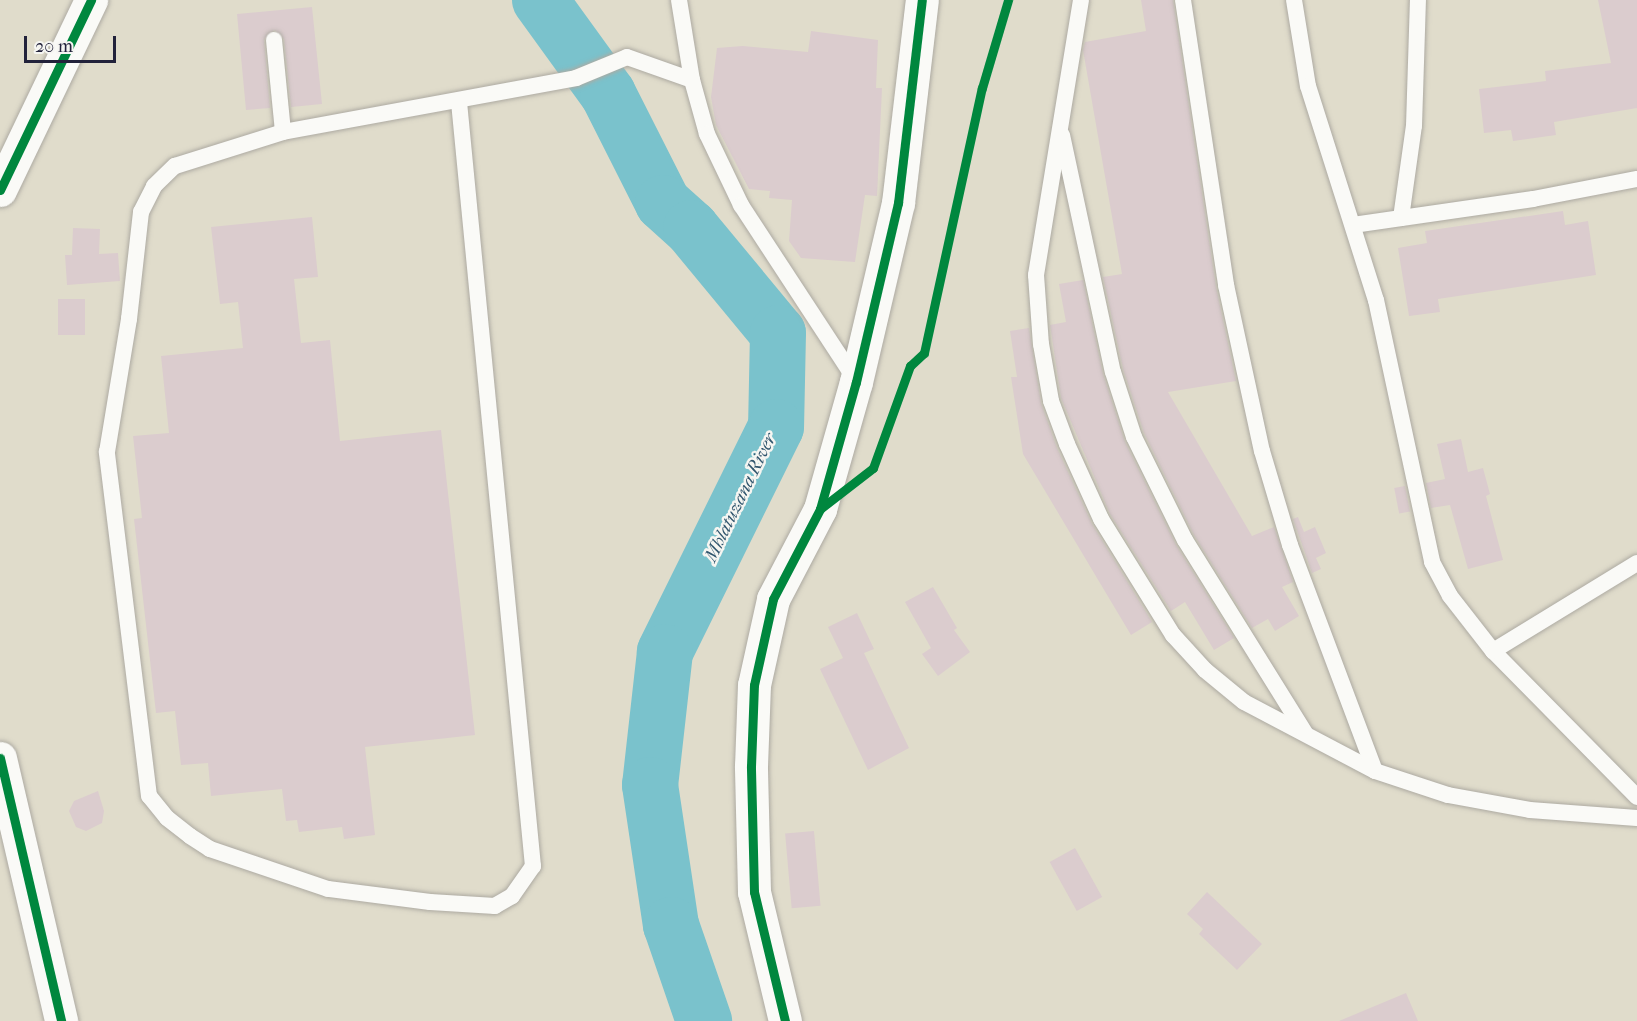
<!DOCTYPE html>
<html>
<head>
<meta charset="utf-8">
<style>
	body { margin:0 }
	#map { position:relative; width:1637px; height:1021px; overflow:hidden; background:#e0dccb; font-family:"IM FELL French Canon",serif }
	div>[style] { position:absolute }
	.river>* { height:56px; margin:-28px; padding:0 28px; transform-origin:28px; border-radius:28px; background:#7ac2cc }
	.building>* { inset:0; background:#dbccce; transform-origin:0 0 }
	.roads { filter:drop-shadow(0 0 2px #adaaa2) drop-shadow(0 0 2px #adaaa2) }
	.lane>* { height:16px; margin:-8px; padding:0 8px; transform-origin:8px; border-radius:8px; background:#fafaf7 }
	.street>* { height:33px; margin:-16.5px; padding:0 16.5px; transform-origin:16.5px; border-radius:16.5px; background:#fafaf7 }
	.cycleway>* { height:9px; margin:-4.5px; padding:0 4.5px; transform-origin:4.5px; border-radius:4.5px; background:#00873e }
	span { translate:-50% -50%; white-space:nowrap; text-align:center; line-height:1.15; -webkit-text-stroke:5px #f6f6f2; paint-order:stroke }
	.water-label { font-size:18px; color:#31566e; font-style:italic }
	.scale { position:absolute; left:24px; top:36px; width:92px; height:27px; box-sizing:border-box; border:3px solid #22223b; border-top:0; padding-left:8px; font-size:18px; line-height:21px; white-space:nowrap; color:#22223b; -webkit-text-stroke:4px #f6f6f2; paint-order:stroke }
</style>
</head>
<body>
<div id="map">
	<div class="river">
		<i style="left:540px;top:0;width:116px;rotate:54.1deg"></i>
		<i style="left:608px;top:94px;width:122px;rotate:63.2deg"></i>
		<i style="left:663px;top:203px;width:38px;rotate:42deg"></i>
		<i style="left:691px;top:228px;width:136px;rotate:50.4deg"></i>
		<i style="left:778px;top:333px;width:94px;rotate:91.2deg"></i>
		<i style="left:776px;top:427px;width:251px;rotate:116.3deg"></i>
		<i style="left:665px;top:652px;width:134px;rotate:96.4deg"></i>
		<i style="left:650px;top:785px;width:142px;rotate:81.5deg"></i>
		<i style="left:671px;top:925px;width:102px;rotate:71deg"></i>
	</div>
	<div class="building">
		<i style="clip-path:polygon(1141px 0,1173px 0,1216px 287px,1236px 381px,1168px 392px,1252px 536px,1274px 527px,1293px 582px,1282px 587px,1299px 616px,1275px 631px,1268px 619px,1252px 628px,1194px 535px,1144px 433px,1123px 369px,1103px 277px,1122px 274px,1083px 50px,1085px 42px,1146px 31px)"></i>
		<i style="clip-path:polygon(1598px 0,1637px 0,1637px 108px,1554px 122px,1556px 135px,1513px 141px,1511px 130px,1484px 133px,1479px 89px,1546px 81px,1545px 71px,1611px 63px)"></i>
		<i style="clip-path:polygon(312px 7px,322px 104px,291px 107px,284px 39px,274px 30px,264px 40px,270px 108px,246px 110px,237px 14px)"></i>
		<i style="clip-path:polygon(811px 31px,878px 40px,876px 88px,882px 88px,877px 196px,865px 195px,855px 262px,801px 258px,789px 241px,792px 200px,769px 198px,770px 191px,749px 189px,716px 125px,711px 97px,717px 48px,743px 46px,808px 52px)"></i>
		<i style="clip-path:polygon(1563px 211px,1565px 225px,1588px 221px,1596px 275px,1438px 299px,1440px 312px,1409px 316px,1398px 248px,1427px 243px,1425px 231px)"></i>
		<i style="clip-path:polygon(312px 217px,318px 277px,294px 279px,301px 343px,330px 340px,340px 441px,441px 430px,475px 735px,365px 747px,375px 835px,344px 839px,342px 827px,299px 832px,297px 820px,286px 821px,282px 789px,211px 796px,208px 763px,181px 765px,175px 711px,156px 713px,134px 519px,142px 518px,133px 436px,169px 433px,161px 356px,243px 348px,238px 302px,220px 304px,211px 227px)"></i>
		<i style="clip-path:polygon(73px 228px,100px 229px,99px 254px,118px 253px,120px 281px,67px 285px,65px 255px,72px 255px)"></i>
		<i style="clip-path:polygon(1083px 280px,1103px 374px,1125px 442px,1176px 545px,1234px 638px,1214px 650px,1185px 602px,1171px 611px,1110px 514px,1061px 398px,1050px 325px,1066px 322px,1059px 284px)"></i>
		<i style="left:58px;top:299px;width:27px;height:36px"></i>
		<i style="clip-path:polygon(1029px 328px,1041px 403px,1057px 448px,1092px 524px,1152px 622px,1131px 635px,1023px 454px,1011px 377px,1017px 377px,1010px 331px)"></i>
		<i style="clip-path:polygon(1461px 439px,1468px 472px,1483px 468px,1490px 494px,1486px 496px,1503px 560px,1468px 569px,1450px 505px,1431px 508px,1426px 483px,1445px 479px,1437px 444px)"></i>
		<i style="left:1405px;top:486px;width:26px;height:11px;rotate:79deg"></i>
		<i style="clip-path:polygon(1298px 517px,1304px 532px,1315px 527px,1326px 553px,1316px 558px,1321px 569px,1312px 573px,1293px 519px)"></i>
		<i style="clip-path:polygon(933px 587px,957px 628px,954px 630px,970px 652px,938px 676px,922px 654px,931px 648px,905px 602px)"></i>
		<i style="clip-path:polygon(857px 613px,874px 649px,864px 653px,909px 748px,868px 770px,820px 669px,843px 658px,828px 627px)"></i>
		<i style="clip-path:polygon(98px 791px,104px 811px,102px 823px,86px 831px,76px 827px,69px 811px,74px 801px)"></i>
		<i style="left:814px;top:831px;width:75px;height:29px;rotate:85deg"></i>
		<i style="left:1075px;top:848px;width:56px;height:29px;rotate:61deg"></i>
		<i style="clip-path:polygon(1207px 892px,1262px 944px,1237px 970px,1199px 934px,1203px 929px,1187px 914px)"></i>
		<i style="clip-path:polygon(1406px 993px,1418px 1021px,1339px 1021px)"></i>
	</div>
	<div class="roads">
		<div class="lane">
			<i style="left:679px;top:0;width:81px;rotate:80.8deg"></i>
			<i style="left:1081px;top:0;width:279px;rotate:99.3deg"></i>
			<i style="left:1036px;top:275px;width:69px;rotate:85.9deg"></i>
			<i style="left:1041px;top:344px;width:58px;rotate:80deg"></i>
			<i style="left:1051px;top:401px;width:46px;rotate:69.6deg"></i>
			<i style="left:1067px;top:444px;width:82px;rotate:65.6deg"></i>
			<i style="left:1101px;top:519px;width:137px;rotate:58.2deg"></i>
			<i style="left:1173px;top:635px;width:47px;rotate:47.6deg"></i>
			<i style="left:1205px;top:670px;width:50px;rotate:39.4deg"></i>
			<i style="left:1244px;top:702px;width:148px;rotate:27.8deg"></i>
			<i style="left:1375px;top:771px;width:77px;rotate:18.2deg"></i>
			<i style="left:1448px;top:795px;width:83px;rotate:10.4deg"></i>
			<i style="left:1530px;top:810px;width:107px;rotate:4.3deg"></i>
			<i style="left:1183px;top:0;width:288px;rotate:81.4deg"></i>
			<i style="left:1226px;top:285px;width:170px;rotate:77.8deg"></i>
			<i style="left:1262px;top:451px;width:98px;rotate:73.4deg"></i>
			<i style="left:1290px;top:545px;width:241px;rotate:69.4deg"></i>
			<i style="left:1294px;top:0;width:87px;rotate:80.8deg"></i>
			<i style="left:1308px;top:86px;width:225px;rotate:72.4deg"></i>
			<i style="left:1376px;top:300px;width:268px;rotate:77.9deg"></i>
			<i style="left:1432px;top:562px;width:38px;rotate:62deg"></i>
			<i style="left:1450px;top:596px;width:70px;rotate:52deg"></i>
			<i style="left:1493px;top:651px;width:205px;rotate:45.4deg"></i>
			<i style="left:274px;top:40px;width:92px;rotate:84.4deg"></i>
			<i style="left:459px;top:102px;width:768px;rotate:84.47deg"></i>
			<i style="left:533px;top:866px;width:37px;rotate:125deg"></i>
			<i style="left:512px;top:896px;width:20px;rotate:150deg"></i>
			<i style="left:495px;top:906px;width:65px;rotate:-176.5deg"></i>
			<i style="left:430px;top:902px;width:103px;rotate:-172.7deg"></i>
			<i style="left:328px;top:889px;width:125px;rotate:-161.3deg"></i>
			<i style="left:210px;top:849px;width:24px;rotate:-147deg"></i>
			<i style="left:190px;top:836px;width:29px;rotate:-142deg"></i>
			<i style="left:167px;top:818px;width:28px;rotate:-129deg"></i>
			<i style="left:149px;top:796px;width:347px;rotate:-97deg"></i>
			<i style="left:107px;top:452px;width:135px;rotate:-80.6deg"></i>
			<i style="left:129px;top:319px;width:108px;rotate:-83.6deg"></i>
			<i style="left:141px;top:212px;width:29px;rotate:-63deg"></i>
			<i style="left:154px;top:186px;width:29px;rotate:-44deg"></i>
			<i style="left:175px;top:166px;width:113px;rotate:-17.5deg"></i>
			<i style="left:283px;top:132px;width:298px;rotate:-10.4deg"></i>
			<i style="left:576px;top:78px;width:55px;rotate:-22.4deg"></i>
			<i style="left:627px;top:57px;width:69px;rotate:19.5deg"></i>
			<i style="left:692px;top:80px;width:56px;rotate:74.5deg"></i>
			<i style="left:707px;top:134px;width:79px;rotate:64.4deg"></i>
			<i style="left:741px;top:205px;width:207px;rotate:56.8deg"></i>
			<i style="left:1062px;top:135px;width:242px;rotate:77.9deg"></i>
			<i style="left:1113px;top:372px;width:68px;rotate:72.1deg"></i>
			<i style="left:1134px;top:437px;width:115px;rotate:63.7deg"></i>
			<i style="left:1185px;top:540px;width:227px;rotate:58.1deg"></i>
			<i style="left:1401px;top:218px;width:93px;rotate:-82deg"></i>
			<i style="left:1414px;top:126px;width:126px;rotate:-88.2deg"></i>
			<i style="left:1353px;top:225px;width:182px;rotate:-8.2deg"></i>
			<i style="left:1533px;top:199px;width:106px;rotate:-10.9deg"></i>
			<i style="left:1493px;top:651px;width:169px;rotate:-31.4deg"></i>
		</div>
		<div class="street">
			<i style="left:0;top:190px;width:211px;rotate:-64.4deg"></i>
			<i style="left:0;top:758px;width:270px;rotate:76.9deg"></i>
			<i style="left:785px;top:1021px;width:133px;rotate:-103.5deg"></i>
			<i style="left:754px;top:892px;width:126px;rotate:-91.4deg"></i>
			<i style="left:751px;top:766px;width:81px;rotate:-87.9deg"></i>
			<i style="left:754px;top:685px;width:88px;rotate:-77.5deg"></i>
			<i style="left:773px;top:599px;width:102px;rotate:-62.4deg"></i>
			<i style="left:820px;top:509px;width:132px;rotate:-74.2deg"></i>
			<i style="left:856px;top:382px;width:184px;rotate:-76.8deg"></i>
			<i style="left:898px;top:203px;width:204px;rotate:-83.3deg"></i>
		</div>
	</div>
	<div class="cycleway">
		<i style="left:0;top:190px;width:211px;rotate:-64.4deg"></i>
		<i style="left:820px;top:509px;width:67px;rotate:-37.7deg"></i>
		<i style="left:873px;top:468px;width:109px;rotate:-70.1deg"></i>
		<i style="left:910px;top:366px;width:19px;rotate:-43deg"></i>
		<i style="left:924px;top:353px;width:271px;rotate:-77.7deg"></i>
		<i style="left:982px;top:88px;width:92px;rotate:-73.5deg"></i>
		<i style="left:0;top:758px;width:270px;rotate:76.9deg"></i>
		<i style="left:785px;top:1021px;width:133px;rotate:-103.5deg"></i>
		<i style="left:754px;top:892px;width:126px;rotate:-91.4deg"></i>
		<i style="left:751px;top:766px;width:81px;rotate:-87.9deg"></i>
		<i style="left:754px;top:685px;width:88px;rotate:-77.5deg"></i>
		<i style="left:773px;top:599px;width:102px;rotate:-62.4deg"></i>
		<i style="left:820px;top:509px;width:132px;rotate:-74.2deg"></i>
		<i style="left:856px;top:382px;width:184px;rotate:-76.8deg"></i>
		<i style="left:898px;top:203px;width:204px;rotate:-83.3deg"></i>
	</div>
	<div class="water-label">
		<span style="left:741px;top:498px;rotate:-64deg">Mhlatuzana River</span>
	</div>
	<div class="scale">20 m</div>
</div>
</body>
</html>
